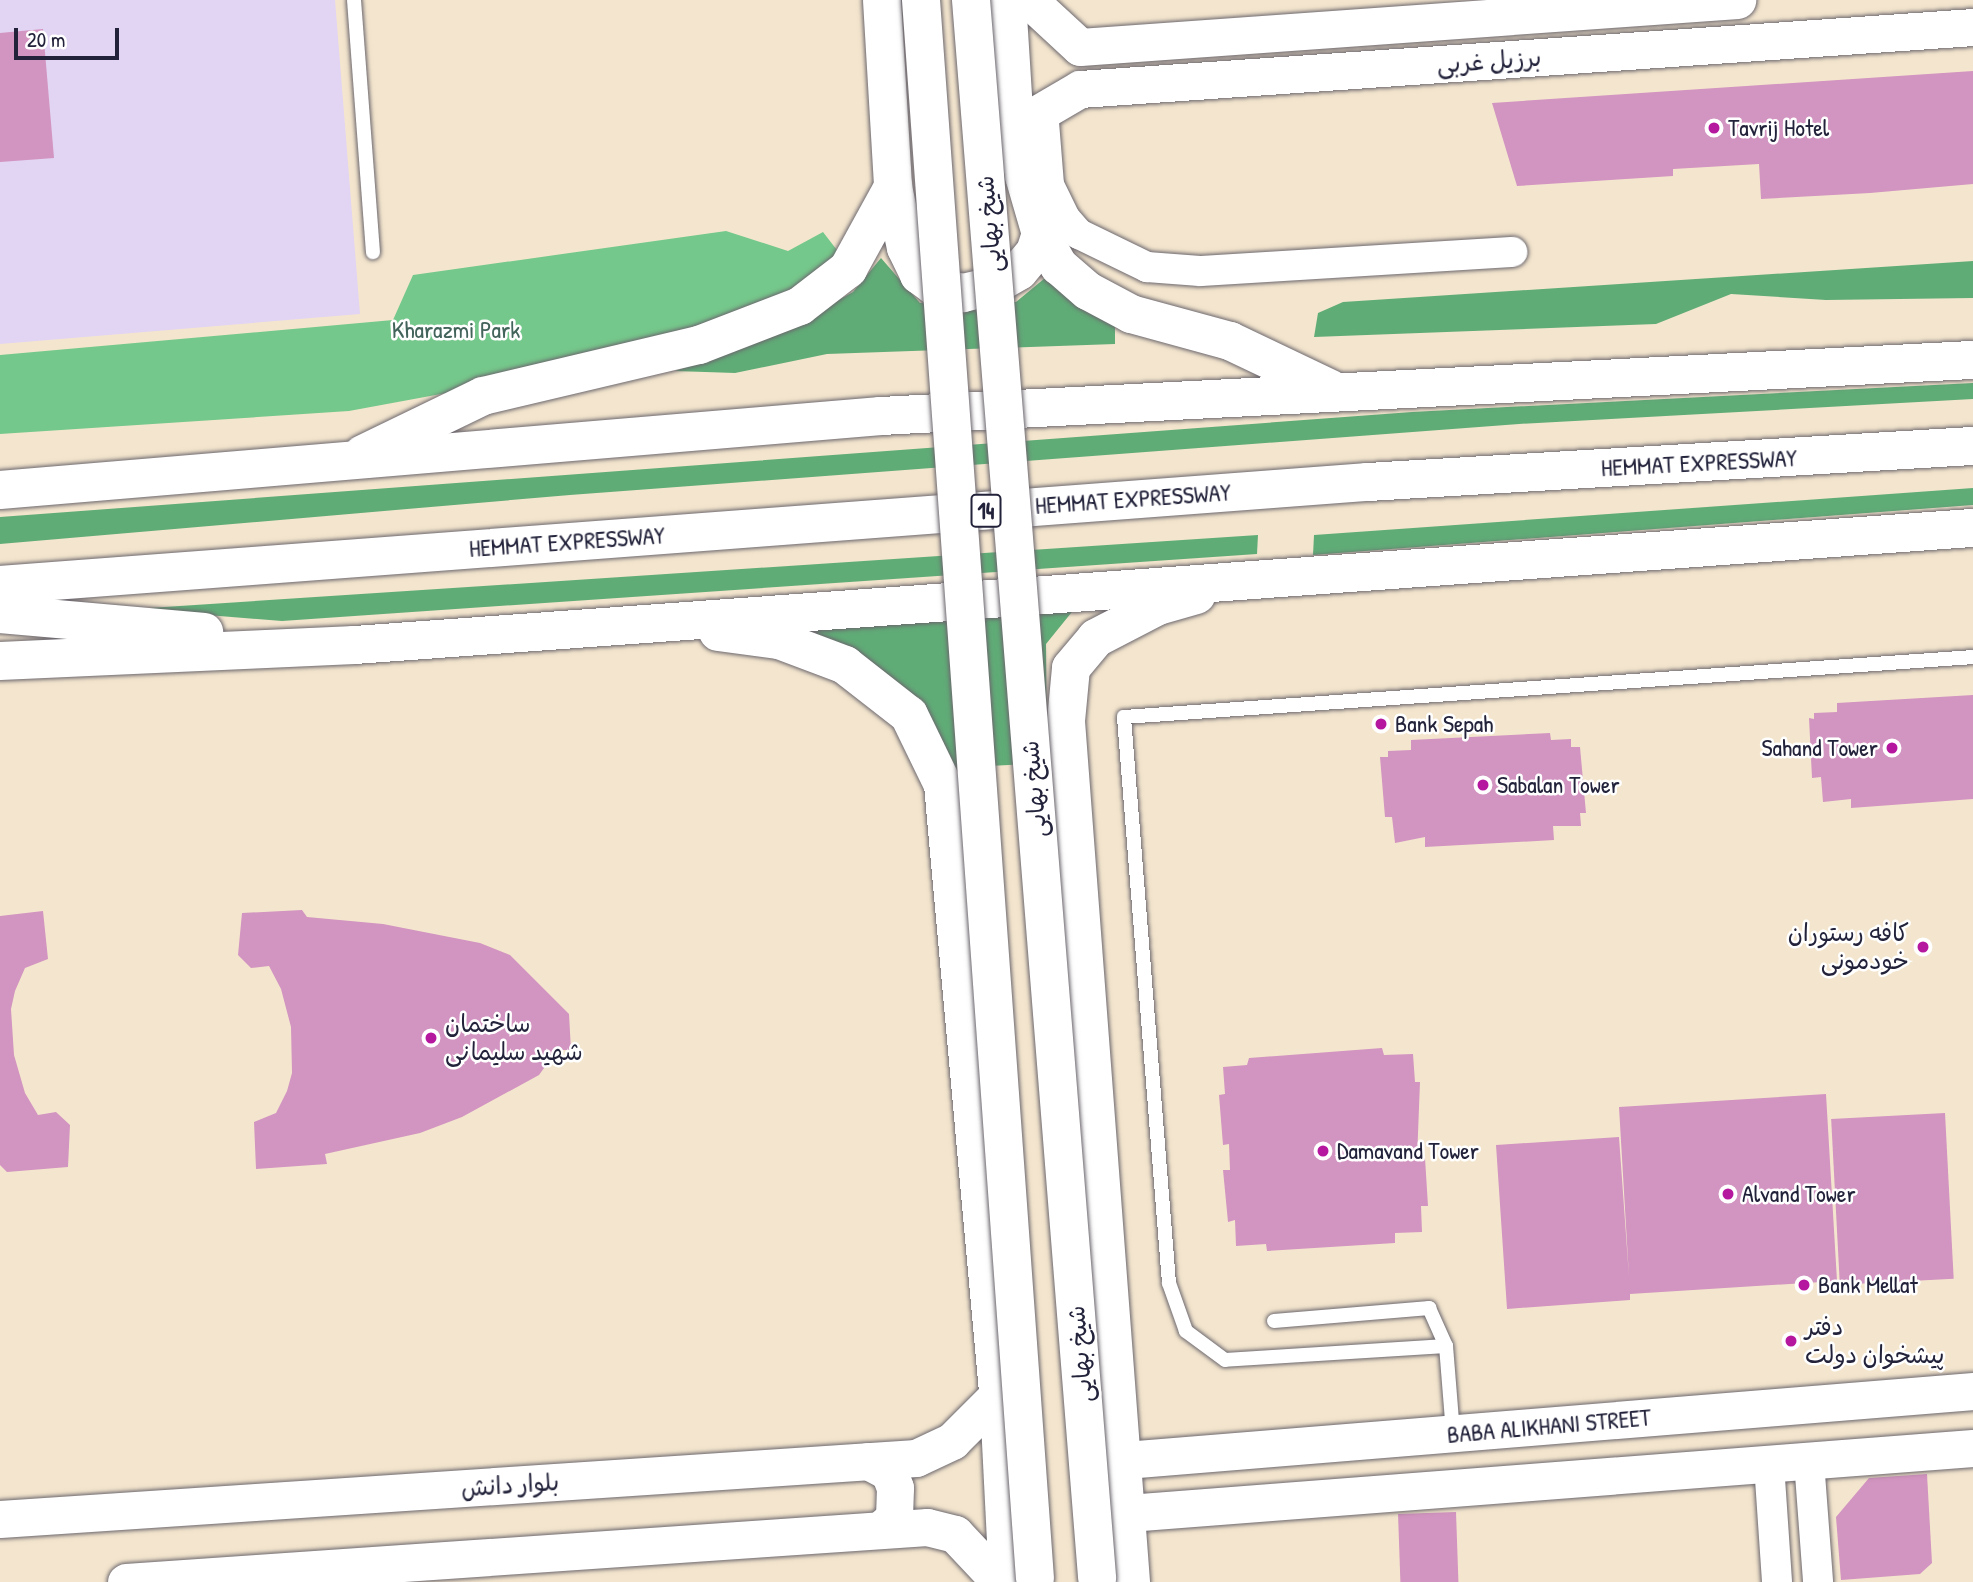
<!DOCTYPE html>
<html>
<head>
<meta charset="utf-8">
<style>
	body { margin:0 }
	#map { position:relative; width:1973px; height:1582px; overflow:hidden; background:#f4e6ce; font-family:"Patrick Hand","Playpen Sans Arabic",sans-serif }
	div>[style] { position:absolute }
	.built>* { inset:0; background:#e2d4f3 }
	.green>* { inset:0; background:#75c88b }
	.forest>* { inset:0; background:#60ac77 }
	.building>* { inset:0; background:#d294c0; transform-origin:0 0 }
	.roads { filter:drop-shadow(0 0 2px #6c676e) drop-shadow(0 0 2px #6c676e) }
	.service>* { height:14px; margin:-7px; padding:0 7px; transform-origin:7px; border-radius:7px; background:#fff }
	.minor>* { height:30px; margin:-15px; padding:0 15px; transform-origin:15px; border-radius:15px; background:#fff }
	.tertiary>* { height:37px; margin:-18.5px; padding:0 18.5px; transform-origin:18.5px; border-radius:18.5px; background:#fff }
	.trunk>* { height:38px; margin:-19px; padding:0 19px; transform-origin:19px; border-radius:19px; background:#fff }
	.bridges { filter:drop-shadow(0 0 2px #6c676e) drop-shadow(0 0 2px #6c676e) }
	.secondary-bridge>* { height:38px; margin:-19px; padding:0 19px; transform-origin:19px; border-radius:19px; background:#fff }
	.dots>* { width:19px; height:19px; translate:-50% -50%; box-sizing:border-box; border:4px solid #fff; border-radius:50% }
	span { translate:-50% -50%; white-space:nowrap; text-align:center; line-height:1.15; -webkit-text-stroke:5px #fff; paint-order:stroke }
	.shield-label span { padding:2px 5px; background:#fff; border:2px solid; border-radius:5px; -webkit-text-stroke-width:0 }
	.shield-label { font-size:23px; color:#22223b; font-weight:700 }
	.street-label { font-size:24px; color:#22223b }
	.poi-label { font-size:24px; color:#22223b }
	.left { translate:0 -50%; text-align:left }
	.right { translate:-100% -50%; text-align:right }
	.park-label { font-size:24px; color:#43645b }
	.scale { position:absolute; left:14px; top:28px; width:105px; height:32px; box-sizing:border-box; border:4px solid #22223b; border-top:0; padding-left:9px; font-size:21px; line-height:24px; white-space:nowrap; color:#22223b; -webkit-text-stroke:5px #fff; paint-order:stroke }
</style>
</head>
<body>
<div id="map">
	<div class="built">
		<i style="clip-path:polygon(0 0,335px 0,360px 314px,0 344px)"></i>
	</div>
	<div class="green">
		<i style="clip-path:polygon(726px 231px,788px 251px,823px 232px,840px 254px,764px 309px,527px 378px,349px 411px,0 434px,0 355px,393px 320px,413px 275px)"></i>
	</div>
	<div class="forest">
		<i style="clip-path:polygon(881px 258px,920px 303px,1016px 302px,1045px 278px,1115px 327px,1115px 344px,827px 354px,735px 373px,675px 371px,774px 336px,853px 292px)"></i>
		<i style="clip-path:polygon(1973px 261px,1973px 298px,1826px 300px,1731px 294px,1656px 324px,1314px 337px,1318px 313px,1343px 302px)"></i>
		<i style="clip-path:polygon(1973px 383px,1973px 399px,1519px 424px,570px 495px,0 544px,0 517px,1412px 412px)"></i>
		<i style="clip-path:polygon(1973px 488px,1973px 505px,1313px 555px,1314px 535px)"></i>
		<i style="clip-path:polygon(1258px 535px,1257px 554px,282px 621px,134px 609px)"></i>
		<i style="clip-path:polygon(1080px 602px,1046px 644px,1047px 763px,951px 768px,816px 637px,814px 620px)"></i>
	</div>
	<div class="building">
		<i style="clip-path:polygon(43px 29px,54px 158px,0 162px,0 33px)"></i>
		<i style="clip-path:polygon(1973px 71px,1973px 184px,1870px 193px,1761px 199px,1759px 164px,1673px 169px,1673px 176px,1517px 186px,1492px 103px)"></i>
		<i style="clip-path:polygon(1973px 695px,1973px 799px,1851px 808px,1851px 799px,1823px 802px,1821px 777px,1812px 778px,1809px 718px,1814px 719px,1814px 713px,1837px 712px,1837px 703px)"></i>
		<i style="clip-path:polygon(1550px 733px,1551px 740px,1571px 739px,1571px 747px,1580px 747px,1586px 813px,1580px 813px,1581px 826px,1553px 826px,1554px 840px,1425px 847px,1425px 837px,1395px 843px,1392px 817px,1385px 817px,1380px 757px,1388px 757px,1388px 751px,1411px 750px,1411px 740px)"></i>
		<i style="clip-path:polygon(302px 910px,307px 917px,383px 924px,480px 943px,510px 955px,569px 1014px,571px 1050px,557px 1050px,539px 1075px,462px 1117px,420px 1133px,325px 1154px,327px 1164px,256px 1169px,254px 1122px,276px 1113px,287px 1091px,292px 1073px,291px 1027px,281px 989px,269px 966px,251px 968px,238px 955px,242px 913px)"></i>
		<i style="clip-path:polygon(43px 911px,48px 959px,25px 968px,15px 991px,11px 1009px,14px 1055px,25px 1093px,38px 1115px,56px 1112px,70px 1125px,68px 1167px,7px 1172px,0 1165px,0 916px)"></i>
		<i style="clip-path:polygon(1382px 1048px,1384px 1055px,1413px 1054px,1415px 1082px,1420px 1082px,1417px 1159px,1425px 1158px,1428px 1206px,1421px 1206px,1422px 1232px,1395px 1233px,1395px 1243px,1267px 1251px,1266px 1244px,1236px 1246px,1235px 1220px,1228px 1222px,1223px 1170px,1230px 1170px,1229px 1144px,1223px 1145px,1219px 1095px,1225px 1094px,1223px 1067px,1247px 1065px,1249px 1058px)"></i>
		<i style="clip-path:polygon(1826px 1094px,1837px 1281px,1630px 1294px,1630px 1300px,1507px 1309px,1496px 1145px,1619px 1137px,1629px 1277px,1619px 1107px)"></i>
		<i style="left:1945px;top:1113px;width:166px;height:114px;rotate:87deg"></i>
		<i style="clip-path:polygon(1927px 1474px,1932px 1563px,1920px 1574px,1841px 1580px,1836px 1517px,1869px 1478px)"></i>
		<i style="left:1456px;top:1512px;width:70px;height:58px;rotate:88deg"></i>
	</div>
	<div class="roads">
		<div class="service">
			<i style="left:354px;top:0;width:253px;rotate:85.7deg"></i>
			<i style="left:1274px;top:1321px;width:156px;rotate:-4.8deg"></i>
			<i style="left:1429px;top:1308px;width:42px;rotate:65.9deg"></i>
			<i style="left:1453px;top:1433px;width:87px;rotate:-94.6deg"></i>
			<i style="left:1446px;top:1346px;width:221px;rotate:176.4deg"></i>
			<i style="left:1225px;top:1360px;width:49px;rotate:-143.4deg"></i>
			<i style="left:1186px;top:1331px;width:51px;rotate:-109.5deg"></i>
			<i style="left:1169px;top:1283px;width:568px;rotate:-94.55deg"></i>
			<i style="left:1124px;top:717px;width:851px;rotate:-4.04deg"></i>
		</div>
		<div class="minor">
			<i style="left:1043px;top:110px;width:75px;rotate:85.4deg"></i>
			<i style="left:1049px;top:185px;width:37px;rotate:64deg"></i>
			<i style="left:1065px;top:218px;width:21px;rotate:49deg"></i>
			<i style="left:1079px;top:234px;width:76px;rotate:25.9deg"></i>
			<i style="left:1147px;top:267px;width:53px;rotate:4.3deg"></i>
			<i style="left:1200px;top:271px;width:313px;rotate:-3.5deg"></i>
			<i style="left:1809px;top:1461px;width:121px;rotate:85.7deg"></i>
			<i style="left:1769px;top:1464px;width:118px;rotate:86.1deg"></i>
		</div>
		<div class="tertiary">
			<i style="left:1029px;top:0;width:69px;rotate:42.7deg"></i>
			<i style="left:1080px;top:47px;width:659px;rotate:-4.09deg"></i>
			<i style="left:1015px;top:127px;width:75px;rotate:-30.3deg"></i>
			<i style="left:1080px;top:89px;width:895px;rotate:-3.97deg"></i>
			<i style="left:1125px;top:1460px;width:851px;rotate:-4.65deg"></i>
			<i style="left:868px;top:1461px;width:24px;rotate:28deg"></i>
			<i style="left:889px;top:1472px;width:17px;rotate:69deg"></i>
			<i style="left:895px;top:1488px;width:30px;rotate:92deg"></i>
			<i style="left:894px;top:1518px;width:18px;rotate:139deg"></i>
			<i style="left:1128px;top:1513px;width:847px;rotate:-4.4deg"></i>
			<i style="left:0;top:1519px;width:918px;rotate:-3.81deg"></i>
			<i style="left:916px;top:1458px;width:40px;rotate:-25deg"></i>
			<i style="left:952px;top:1441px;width:65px;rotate:-45deg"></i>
			<i style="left:126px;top:1582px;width:803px;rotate:-3.93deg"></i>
			<i style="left:927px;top:1527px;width:29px;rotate:14deg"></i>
			<i style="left:955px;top:1534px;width:66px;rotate:46.8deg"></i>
		</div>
		<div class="trunk">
			<i style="left:882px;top:0;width:187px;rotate:86.6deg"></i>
			<i style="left:893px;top:187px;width:62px;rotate:78deg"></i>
			<i style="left:906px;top:248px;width:30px;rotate:64deg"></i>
			<i style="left:919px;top:275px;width:19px;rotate:36deg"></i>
			<i style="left:934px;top:286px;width:30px;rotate:14deg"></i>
			<i style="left:963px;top:293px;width:31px;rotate:-13deg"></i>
			<i style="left:993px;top:286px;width:30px;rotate:-30deg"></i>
			<i style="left:1019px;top:271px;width:25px;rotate:-50deg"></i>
			<i style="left:1035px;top:252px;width:19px;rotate:-72deg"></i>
			<i style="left:1007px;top:0;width:127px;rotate:86.4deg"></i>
			<i style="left:1015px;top:127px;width:50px;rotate:79.6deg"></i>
			<i style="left:1024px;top:176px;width:60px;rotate:73.7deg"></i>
			<i style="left:1041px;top:234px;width:37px;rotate:61deg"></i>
			<i style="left:1059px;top:266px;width:38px;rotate:41deg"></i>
			<i style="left:1088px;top:291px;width:49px;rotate:28.1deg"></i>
			<i style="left:1131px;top:314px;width:103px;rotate:15.3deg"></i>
			<i style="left:1230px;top:341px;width:112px;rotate:25.4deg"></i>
			<i style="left:363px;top:454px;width:133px;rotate:-25.8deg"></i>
			<i style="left:483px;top:396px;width:222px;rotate:-13.3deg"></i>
			<i style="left:699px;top:345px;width:108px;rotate:-21.1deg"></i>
			<i style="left:800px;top:306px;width:61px;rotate:-37.6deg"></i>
			<i style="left:848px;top:269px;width:94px;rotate:-61.2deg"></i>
			<i style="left:0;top:490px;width:884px;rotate:-4.8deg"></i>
			<i style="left:881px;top:416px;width:1093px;rotate:-2.94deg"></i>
			<i style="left:0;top:585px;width:1372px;rotate:-4.31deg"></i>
			<i style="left:1368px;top:482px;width:606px;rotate:-3.41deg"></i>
			<i style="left:0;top:614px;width:205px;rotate:5deg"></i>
			<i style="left:718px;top:632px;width:62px;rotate:7.5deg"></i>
			<i style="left:779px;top:640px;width:71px;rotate:20.7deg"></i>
			<i style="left:845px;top:665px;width:81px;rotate:38deg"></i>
			<i style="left:909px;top:715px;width:78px;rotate:64.1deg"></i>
			<i style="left:943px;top:785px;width:621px;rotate:84.82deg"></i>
			<i style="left:999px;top:1403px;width:179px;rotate:87.1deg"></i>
			<i style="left:0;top:661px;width:355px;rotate:-2.6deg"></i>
			<i style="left:355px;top:645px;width:1622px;rotate:-4.14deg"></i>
			<i style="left:1131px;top:1582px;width:863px;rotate:-94.32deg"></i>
			<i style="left:1066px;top:721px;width:53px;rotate:-84.6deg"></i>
			<i style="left:1071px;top:668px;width:39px;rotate:-50deg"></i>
			<i style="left:1096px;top:638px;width:70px;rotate:-27.3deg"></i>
			<i style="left:1158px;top:606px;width:40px;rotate:-16deg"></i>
		</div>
	</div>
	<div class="bridges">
		<div class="secondary-bridge">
			<i style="left:921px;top:0;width:1582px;rotate:85.87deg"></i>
			<i style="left:971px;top:0;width:1583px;rotate:85.43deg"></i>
		</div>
	</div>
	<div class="dots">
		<i style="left:1714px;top:128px;background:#b5179e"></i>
		<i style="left:1381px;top:724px;background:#b5179e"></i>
		<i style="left:1892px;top:748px;background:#b5179e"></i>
		<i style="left:1483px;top:785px;background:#b5179e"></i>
		<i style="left:1923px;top:947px;background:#b5179e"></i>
		<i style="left:431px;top:1038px;background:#b5179e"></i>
		<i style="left:1323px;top:1151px;background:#b5179e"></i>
		<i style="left:1728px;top:1194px;background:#b5179e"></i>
		<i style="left:1804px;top:1285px;background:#b5179e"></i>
		<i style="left:1791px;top:1341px;background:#b5179e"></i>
	</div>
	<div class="shield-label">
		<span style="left:986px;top:511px">14</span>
	</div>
	<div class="street-label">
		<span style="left:1489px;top:61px;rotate:-4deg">برزیل غربی</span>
		<span style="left:989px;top:224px;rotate:-95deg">شیخ بهایی</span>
		<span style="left:1699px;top:463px;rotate:-3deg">HEMMAT EXPRESSWAY</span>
		<span style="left:1133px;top:499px;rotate:-4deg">HEMMAT EXPRESSWAY</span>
		<span style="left:567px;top:542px;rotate:-4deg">HEMMAT EXPRESSWAY</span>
		<span style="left:1034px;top:789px;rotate:-95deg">شیخ بهایی</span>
		<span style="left:1080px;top:1354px;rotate:-95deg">شیخ بهایی</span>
		<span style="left:1549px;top:1426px;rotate:-5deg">BABA ALIKHANI STREET</span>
		<span style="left:510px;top:1485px;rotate:-4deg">بلوار دانش</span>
	</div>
	<div class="poi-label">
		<span class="left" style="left:1728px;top:128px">Tavrij Hotel</span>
		<span class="left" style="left:1395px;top:724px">Bank Sepah</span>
		<span class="right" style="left:1878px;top:748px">Sahand Tower</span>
		<span class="left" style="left:1497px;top:785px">Sabalan Tower</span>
		<span class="right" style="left:1909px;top:947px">کافه رستوران<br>خودمونی</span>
		<span class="left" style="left:445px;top:1038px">ساختمان<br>شهید سلیمانی</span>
		<span class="left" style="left:1337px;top:1151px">Damavand Tower</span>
		<span class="left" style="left:1742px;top:1194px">Alvand Tower</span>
		<span class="left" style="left:1818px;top:1285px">Bank Mellat</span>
		<span class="left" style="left:1805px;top:1341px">دفتر<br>پیشخوان دولت</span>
	</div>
	<div class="park-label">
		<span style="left:456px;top:330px">Kharazmi Park</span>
	</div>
	<div class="scale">20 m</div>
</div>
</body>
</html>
